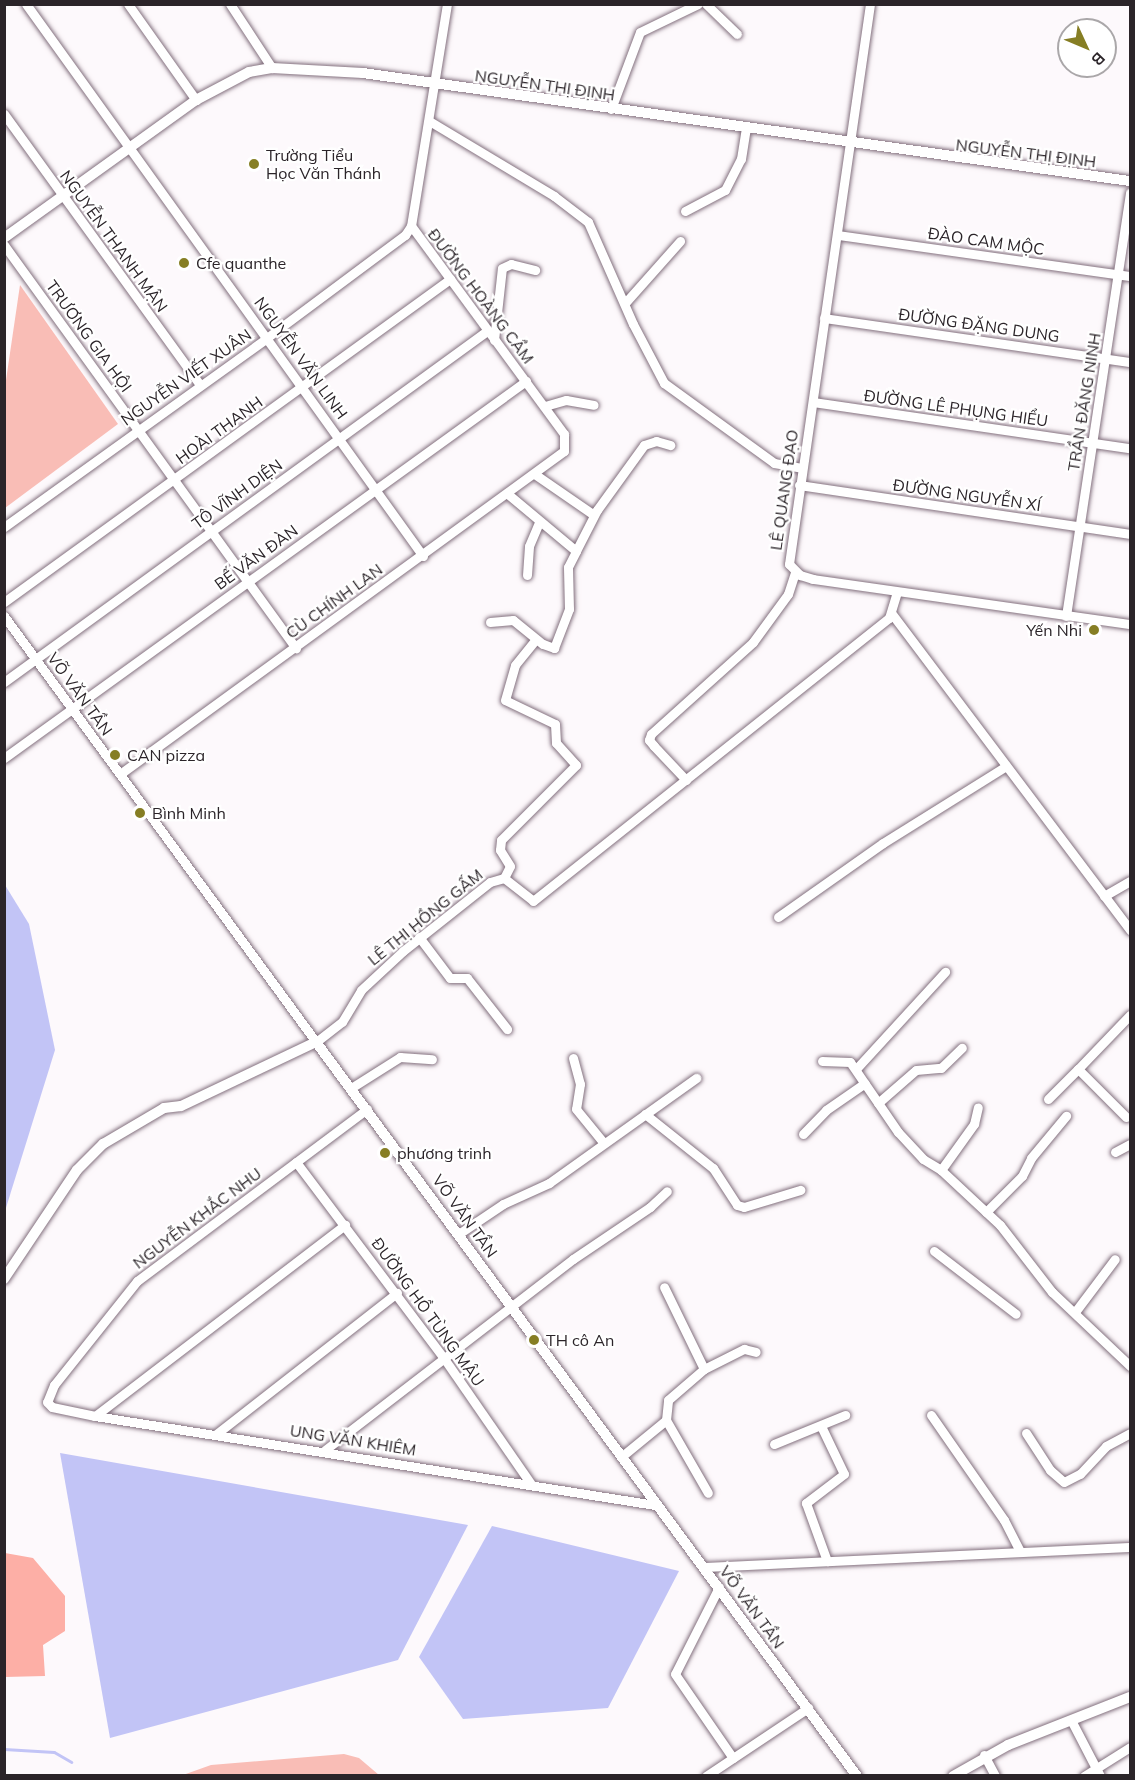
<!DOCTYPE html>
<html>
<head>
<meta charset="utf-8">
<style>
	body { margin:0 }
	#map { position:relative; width:1135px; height:1780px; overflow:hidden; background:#fdf9fc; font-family:Mulish,sans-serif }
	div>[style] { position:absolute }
	.green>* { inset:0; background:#f9bdb6 }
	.forest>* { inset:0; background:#fdafa6 }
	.water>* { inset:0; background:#c2c4f6 }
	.stream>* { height:3px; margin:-1.5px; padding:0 1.5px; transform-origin:1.5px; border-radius:1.5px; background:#c2c4f6 }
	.roads { filter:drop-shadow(0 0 2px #83707e) drop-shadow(0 0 2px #83707e) }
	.minor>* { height:9px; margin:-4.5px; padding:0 4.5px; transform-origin:4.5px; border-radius:4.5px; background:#fff }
	.tertiary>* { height:10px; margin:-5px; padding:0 5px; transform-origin:5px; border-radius:5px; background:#fff }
	.dots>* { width:16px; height:16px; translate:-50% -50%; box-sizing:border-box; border:3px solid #fff; border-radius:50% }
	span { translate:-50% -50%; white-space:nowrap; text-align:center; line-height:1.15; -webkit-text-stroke:4.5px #fff; paint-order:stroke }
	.street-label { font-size:16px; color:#2b2429 }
	.poi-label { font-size:16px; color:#2b2429 }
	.left { translate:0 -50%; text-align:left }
	.right { translate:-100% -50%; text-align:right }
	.frame { position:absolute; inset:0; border:6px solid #2b2429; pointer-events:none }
	.north { position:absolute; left:1057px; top:18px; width:60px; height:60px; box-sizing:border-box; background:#fff; border:2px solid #aaa7a9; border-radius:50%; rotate:134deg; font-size:16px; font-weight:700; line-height:24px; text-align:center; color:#2b2429 }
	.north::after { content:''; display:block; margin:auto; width:21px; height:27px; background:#867e24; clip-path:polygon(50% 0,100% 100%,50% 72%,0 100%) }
</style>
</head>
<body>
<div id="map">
	<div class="green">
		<i style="clip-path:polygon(20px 285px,118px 424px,5px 508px,5px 387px)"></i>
		<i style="clip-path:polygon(344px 1754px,359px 1758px,379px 1775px,183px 1775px,211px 1765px)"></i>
	</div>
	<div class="forest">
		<i style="clip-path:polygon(5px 1553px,33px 1558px,65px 1596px,65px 1631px,43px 1645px,45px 1676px,5px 1677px)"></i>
	</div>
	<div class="water">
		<i style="clip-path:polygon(5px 885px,29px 924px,55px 1050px,5px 1211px)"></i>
		<i style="clip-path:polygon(60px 1453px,468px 1525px,398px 1660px,110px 1738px)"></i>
		<i style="clip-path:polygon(492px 1526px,679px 1571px,608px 1708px,463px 1719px,419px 1657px)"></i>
	</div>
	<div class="stream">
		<i style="left:4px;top:1749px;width:50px;rotate:3.4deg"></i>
		<i style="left:54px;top:1752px;width:20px;rotate:30deg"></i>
	</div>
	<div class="roads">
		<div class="minor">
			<i style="left:26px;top:4px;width:680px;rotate:54.28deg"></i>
			<i style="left:128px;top:4px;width:118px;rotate:54.7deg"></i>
			<i style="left:230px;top:4px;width:77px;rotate:56.7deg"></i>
			<i style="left:706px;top:4px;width:43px;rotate:44.1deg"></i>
			<i style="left:870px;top:4px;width:566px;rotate:98.23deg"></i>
			<i style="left:789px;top:564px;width:16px;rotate:45deg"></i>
			<i style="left:800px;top:575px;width:14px;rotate:17deg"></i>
			<i style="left:813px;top:579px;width:320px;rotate:8.1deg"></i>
			<i style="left:611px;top:109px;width:82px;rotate:-69.4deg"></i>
			<i style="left:640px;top:32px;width:64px;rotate:-25.8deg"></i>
			<i style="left:4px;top:114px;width:334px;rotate:54.1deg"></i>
			<i style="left:431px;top:122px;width:144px;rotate:31deg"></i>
			<i style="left:554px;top:196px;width:43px;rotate:37.4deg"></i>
			<i style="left:588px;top:222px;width:111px;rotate:66.2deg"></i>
			<i style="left:633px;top:324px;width:67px;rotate:62.3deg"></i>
			<i style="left:664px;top:383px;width:136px;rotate:36deg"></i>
			<i style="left:774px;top:463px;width:28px;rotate:10deg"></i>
			<i style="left:685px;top:211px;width:45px;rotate:-27.7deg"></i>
			<i style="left:725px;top:190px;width:35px;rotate:-63deg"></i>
			<i style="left:741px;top:159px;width:31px;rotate:-81deg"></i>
			<i style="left:838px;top:235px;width:295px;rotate:8deg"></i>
			<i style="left:4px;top:245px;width:498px;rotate:54.1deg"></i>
			<i style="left:625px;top:303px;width:83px;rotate:-48.4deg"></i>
			<i style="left:824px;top:318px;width:309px;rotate:8.2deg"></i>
			<i style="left:494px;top:340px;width:72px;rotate:-83.7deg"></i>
			<i style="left:502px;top:268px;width:10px;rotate:-24deg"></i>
			<i style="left:511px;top:264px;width:25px;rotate:14deg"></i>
			<i style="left:813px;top:402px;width:320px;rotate:8.3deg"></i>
			<i style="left:545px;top:406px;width:22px;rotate:-16deg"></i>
			<i style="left:566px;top:400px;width:28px;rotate:10deg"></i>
			<i style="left:536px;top:475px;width:70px;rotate:34.6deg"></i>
			<i style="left:799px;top:485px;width:335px;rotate:8.4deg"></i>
			<i style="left:509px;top:495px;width:87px;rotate:39.9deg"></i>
			<i style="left:576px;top:551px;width:46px;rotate:-62.9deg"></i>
			<i style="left:597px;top:510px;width:80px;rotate:-54.1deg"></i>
			<i style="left:644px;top:445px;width:13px;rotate:-18deg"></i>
			<i style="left:656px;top:441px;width:15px;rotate:16deg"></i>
			<i style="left:4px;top:527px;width:325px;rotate:-35.7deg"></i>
			<i style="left:268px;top:337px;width:171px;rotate:-36.7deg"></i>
			<i style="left:405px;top:235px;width:11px;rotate:-56deg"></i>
			<i style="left:527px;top:575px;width:29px;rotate:-86deg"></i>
			<i style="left:529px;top:546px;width:26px;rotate:-67deg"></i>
			<i style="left:4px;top:602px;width:551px;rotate:-35.91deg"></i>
			<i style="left:892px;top:614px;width:396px;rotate:53deg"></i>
			<i style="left:4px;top:616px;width:528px;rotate:53.78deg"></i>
			<i style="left:316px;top:1042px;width:33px;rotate:-38deg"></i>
			<i style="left:342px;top:1022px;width:37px;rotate:-59deg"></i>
			<i style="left:361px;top:990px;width:57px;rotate:-42.9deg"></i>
			<i style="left:403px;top:951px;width:111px;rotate:-38.4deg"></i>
			<i style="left:490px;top:882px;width:15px;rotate:-16deg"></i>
			<i style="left:504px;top:878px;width:37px;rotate:38deg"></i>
			<i style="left:533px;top:901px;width:455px;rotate:-38.5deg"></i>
			<i style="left:889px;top:618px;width:27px;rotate:-73deg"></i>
			<i style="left:1066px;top:616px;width:428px;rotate:-81.4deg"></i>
			<i style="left:490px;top:622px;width:23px;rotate:-5deg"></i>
			<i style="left:513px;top:620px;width:38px;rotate:39deg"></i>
			<i style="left:543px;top:644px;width:12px;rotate:20deg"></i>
			<i style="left:554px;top:648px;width:42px;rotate:-69deg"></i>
			<i style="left:569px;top:609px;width:42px;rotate:-91.4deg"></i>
			<i style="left:568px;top:567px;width:18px;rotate:-63deg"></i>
			<i style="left:4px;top:682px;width:597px;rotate:-36.01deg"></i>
			<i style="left:4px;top:758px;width:644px;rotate:-35.84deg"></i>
			<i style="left:120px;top:774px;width:549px;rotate:-36.04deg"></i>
			<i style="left:564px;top:451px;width:17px;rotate:-90deg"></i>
			<i style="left:564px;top:434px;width:258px;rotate:-126.3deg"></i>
			<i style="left:411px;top:226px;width:225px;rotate:-80.8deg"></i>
			<i style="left:686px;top:780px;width:47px;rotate:-133.3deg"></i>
			<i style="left:654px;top:746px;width:8px;rotate:-130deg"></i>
			<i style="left:649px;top:740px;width:6px;rotate:-72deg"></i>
			<i style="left:651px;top:734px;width:137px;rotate:-42deg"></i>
			<i style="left:753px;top:642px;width:59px;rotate:-53.9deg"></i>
			<i style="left:788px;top:594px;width:23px;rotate:-72deg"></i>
			<i style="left:504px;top:878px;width:13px;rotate:-63deg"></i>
			<i style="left:510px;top:866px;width:19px;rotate:-122deg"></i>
			<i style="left:500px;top:850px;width:10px;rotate:-84deg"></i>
			<i style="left:501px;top:840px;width:106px;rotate:-45deg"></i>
			<i style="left:576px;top:765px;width:30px;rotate:-132deg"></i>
			<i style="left:556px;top:743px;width:19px;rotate:-93deg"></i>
			<i style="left:555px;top:724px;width:55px;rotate:-154.4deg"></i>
			<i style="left:505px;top:700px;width:36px;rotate:-74deg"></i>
			<i style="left:515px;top:665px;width:33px;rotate:-51deg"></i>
			<i style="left:1104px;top:896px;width:30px;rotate:-30deg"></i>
			<i style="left:778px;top:917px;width:128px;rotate:-35.2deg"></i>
			<i style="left:883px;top:843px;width:145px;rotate:-32deg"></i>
			<i style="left:419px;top:937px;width:51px;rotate:52.9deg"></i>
			<i style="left:450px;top:978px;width:17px"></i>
			<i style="left:467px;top:978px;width:65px;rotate:51.9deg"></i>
			<i style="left:573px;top:1058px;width:27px;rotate:75deg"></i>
			<i style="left:580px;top:1084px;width:25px;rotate:99deg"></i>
			<i style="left:576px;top:1109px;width:43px;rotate:50.7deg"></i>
			<i style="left:822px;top:1061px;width:28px;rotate:2deg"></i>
			<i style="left:850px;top:1062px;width:85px;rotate:55.6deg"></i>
			<i style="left:898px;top:1132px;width:37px;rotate:47deg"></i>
			<i style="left:923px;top:1159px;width:21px;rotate:31deg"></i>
			<i style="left:941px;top:1170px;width:81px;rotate:43deg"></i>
			<i style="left:1000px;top:1225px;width:85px;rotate:52.2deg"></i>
			<i style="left:1052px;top:1292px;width:108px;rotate:43.5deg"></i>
			<i style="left:856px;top:1069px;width:132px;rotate:-47.5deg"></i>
			<i style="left:351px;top:1088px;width:58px;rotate:-32.3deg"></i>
			<i style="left:400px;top:1057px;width:32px;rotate:4deg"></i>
			<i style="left:1048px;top:1099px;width:42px;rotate:-45deg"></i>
			<i style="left:878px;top:1103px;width:50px;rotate:-41deg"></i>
			<i style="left:916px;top:1070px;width:25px;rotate:-5deg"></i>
			<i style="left:941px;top:1068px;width:29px;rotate:-44deg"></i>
			<i style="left:367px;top:1109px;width:287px;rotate:143.2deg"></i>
			<i style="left:137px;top:1281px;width:133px;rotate:128.6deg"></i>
			<i style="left:54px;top:1385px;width:18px;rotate:112deg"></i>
			<i style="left:47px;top:1402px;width:7px;rotate:45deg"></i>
			<i style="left:52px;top:1407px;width:44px;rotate:11.8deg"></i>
			<i style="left:95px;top:1416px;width:567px;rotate:9.03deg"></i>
			<i style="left:645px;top:1114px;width:87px;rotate:38.5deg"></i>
			<i style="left:713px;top:1168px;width:44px;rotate:57deg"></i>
			<i style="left:737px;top:1205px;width:7px;rotate:16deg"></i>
			<i style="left:744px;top:1207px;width:59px;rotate:-16.9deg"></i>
			<i style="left:1126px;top:1117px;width:68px;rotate:-135deg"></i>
			<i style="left:1078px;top:1069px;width:75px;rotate:-46.1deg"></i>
			<i style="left:803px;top:1134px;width:33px;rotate:-46deg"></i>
			<i style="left:826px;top:1110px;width:47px;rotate:-34.7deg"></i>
			<i style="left:1115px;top:1152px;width:17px;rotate:-28deg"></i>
			<i style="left:296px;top:1162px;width:244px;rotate:53deg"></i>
			<i style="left:443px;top:1357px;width:155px;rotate:55.3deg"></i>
			<i style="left:941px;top:1170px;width:57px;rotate:-54.3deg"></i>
			<i style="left:974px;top:1124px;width:17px;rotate:-77deg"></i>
			<i style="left:986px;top:1212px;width:51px;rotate:-45deg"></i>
			<i style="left:1022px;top:1176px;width:20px;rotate:-63deg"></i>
			<i style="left:1031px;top:1158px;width:55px;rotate:-50.2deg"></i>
			<i style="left:460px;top:1233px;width:52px;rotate:-34deg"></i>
			<i style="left:503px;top:1204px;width:51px;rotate:-24.5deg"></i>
			<i style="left:549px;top:1183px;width:181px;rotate:-35.5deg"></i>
			<i style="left:934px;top:1251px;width:103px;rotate:37.5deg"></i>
			<i style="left:1075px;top:1312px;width:66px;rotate:-53deg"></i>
			<i style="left:704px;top:1369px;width:45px;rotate:-26.6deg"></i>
			<i style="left:744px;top:1349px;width:12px;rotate:14deg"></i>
			<i style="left:931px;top:1415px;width:128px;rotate:55.2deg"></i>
			<i style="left:1004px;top:1520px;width:36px;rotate:63deg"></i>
			<i style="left:95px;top:1416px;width:315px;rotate:-37.4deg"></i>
			<i style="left:666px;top:1420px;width:84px;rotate:60.1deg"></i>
			<i style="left:821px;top:1426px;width:53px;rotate:64.4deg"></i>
			<i style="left:844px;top:1474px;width:48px;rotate:142.7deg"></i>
			<i style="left:806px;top:1503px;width:62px;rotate:70.1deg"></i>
			<i style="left:1026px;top:1433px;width:44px;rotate:57deg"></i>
			<i style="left:1050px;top:1470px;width:18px;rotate:41deg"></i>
			<i style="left:1064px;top:1482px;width:18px;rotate:-27deg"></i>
			<i style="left:1080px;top:1474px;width:38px;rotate:-47deg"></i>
			<i style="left:1106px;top:1446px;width:27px;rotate:-28deg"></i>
			<i style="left:215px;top:1435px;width:231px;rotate:-38deg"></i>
			<i style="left:774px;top:1444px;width:77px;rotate:-22.2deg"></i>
			<i style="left:325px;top:1450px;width:313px;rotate:-37.6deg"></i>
			<i style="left:573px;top:1259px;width:93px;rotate:-34deg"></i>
			<i style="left:650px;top:1207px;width:23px;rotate:-43deg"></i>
			<i style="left:621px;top:1457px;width:58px;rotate:-39.4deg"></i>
			<i style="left:666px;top:1420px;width:20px;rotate:-84deg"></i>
			<i style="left:668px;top:1400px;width:48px;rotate:-40.7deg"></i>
			<i style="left:704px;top:1369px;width:91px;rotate:-116deg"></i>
			<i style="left:704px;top:1567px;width:426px;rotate:-2.7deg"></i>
			<i style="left:719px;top:1587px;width:97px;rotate:116.8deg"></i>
			<i style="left:675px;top:1674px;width:102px;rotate:55.4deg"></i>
			<i style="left:1071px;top:1720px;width:63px;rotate:62.6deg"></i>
			<i style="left:984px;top:1755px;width:24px;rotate:62deg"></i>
			<i style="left:706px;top:1776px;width:123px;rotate:-33.7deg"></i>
			<i style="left:1084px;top:1776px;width:54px;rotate:-32.2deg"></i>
		</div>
		<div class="tertiary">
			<i style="left:4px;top:238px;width:236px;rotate:-35.7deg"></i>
			<i style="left:196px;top:100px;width:60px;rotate:-27.8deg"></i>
			<i style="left:249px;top:72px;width:23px;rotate:-10deg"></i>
			<i style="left:272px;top:68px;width:91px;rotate:3.1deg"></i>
			<i style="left:363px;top:73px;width:775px;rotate:8.02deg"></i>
			<i style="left:4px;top:1279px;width:131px;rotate:-56.2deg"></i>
			<i style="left:77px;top:1170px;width:37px;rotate:-45deg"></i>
			<i style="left:103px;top:1144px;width:71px;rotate:-30.5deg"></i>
			<i style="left:164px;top:1108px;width:17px;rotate:-7deg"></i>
			<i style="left:181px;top:1106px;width:149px;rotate:-25.4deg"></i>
			<i style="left:316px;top:1042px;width:912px;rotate:53.61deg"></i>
			<i style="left:953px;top:1776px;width:63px;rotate:-29.4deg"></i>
			<i style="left:1008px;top:1745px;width:131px;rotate:-21.5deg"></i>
		</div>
	</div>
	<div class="dots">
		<i style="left:254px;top:164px;background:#867e24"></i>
		<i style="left:184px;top:263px;background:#867e24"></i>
		<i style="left:1094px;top:630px;background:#867e24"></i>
		<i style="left:115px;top:755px;background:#867e24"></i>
		<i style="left:140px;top:813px;background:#867e24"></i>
		<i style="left:385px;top:1153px;background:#867e24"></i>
		<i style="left:534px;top:1340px;background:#867e24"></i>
	</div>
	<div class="street-label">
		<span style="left:545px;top:85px;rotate:8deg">NGUYỄN THỊ ĐỊNH</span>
		<span style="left:1026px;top:153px;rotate:7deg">NGUYỄN THỊ ĐỊNH</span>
		<span style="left:114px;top:241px;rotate:54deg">NGUYỄN THANH MẬN</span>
		<span style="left:986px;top:241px;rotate:8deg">ĐÀO CAM MỘC</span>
		<span style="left:481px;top:296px;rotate:53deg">ĐƯỜNG HOÀNG CẦM</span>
		<span style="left:979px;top:325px;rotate:8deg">ĐƯỜNG ĐẶNG DUNG</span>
		<span style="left:89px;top:336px;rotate:54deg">TRƯƠNG GIA HỘI</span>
		<span style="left:301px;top:358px;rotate:54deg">NGUYỄN VĂN LINH</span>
		<span style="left:186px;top:377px;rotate:-35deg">NGUYỄN VIẾT XUÂN</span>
		<span style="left:1084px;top:402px;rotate:-81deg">TRẦN ĐĂNG NINH</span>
		<span style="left:956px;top:408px;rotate:8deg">ĐƯỜNG LÊ PHỤNG HIỂU</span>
		<span style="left:219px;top:430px;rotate:-36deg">HOÀI THANH</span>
		<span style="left:784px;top:490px;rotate:-82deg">LÊ QUANG ĐẠO</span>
		<span style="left:237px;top:494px;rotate:-36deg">TÔ VĨNH DIỆN</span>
		<span style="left:967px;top:495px;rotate:8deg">ĐƯỜNG NGUYỄN XÍ</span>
		<span style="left:256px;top:557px;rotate:-36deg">BẾ VĂN ĐÀN</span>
		<span style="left:334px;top:601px;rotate:-36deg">CÙ CHÍNH LAN</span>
		<span style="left:80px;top:694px;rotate:54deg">VÕ VĂN TẦN</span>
		<span style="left:425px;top:917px;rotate:-39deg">LÊ THỊ HỒNG GẤM</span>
		<span style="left:465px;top:1216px;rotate:54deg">VÕ VĂN TẦN</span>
		<span style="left:197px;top:1218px;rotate:-37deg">NGUYỄN KHẮC NHU</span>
		<span style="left:428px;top:1312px;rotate:54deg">ĐƯỜNG HỒ TÙNG MẬU</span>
		<span style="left:353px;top:1440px;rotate:9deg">UNG VĂN KHIÊM</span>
		<span style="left:752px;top:1607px;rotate:54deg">VÕ VĂN TẦN</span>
	</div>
	<div class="poi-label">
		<span class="left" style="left:266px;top:164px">Trường Tiểu<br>Học Văn Thánh</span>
		<span class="left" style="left:196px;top:263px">Cfe quanthe</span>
		<span class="right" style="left:1082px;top:630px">Yến Nhi</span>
		<span class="left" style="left:127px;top:755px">CAN pizza</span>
		<span class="left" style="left:152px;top:813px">Bình Minh</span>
		<span class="left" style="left:397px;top:1153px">phương trinh</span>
		<span class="left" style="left:546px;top:1340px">TH cô An</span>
	</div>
	<div class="frame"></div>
	<div class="north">B</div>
</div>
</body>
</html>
